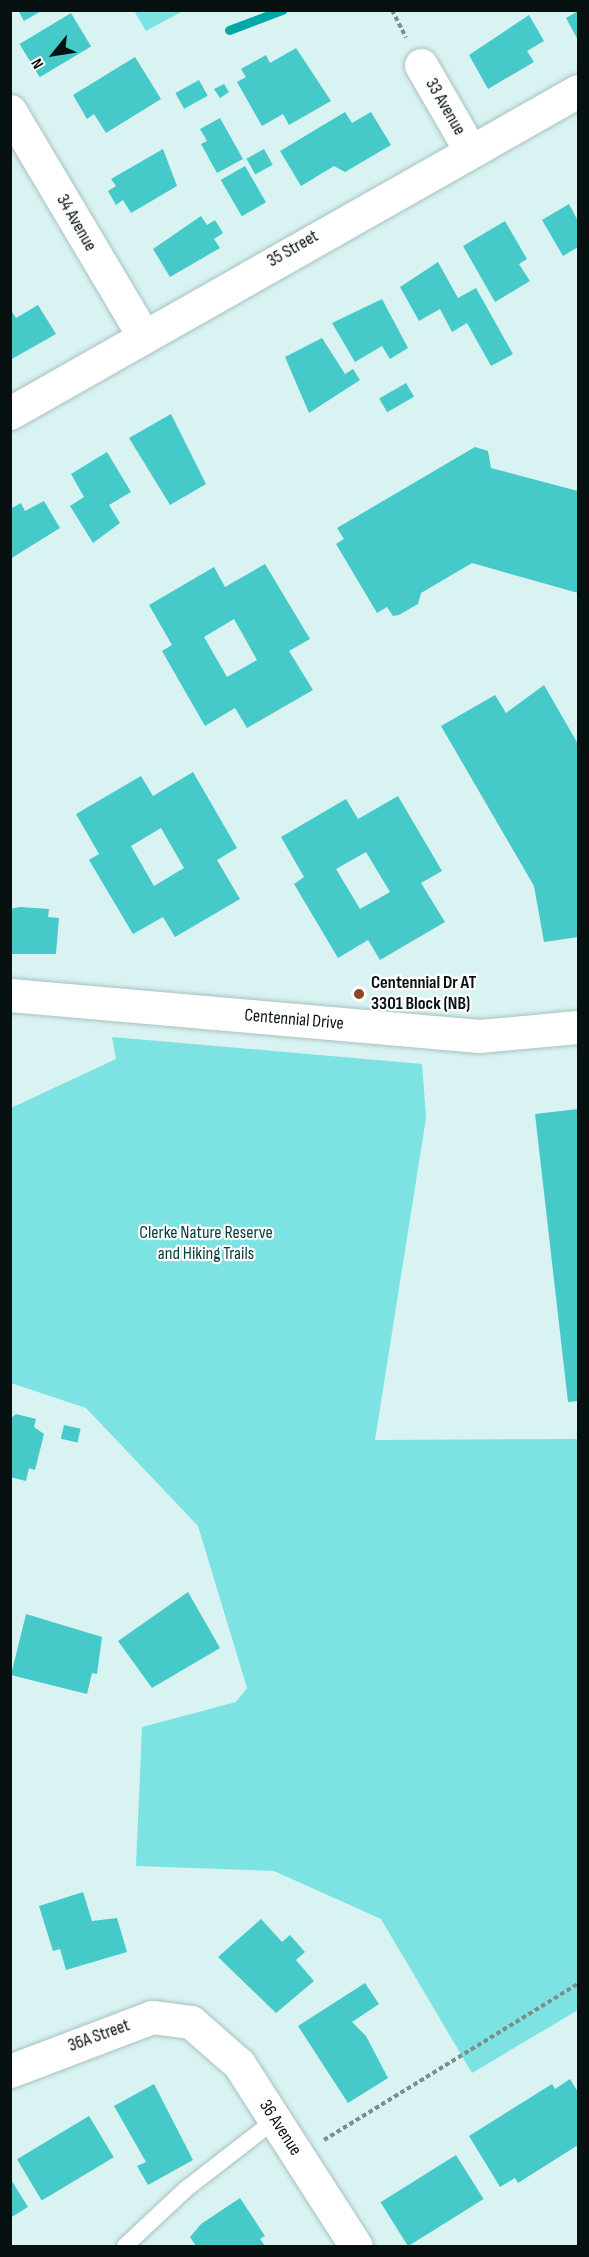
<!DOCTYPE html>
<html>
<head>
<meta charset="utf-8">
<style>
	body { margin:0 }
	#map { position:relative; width:589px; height:2257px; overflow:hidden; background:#d8f3f2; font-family:"Sofia Sans Condensed",sans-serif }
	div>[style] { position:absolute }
	.green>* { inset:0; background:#7ce3e2 }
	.stream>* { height:9px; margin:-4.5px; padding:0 4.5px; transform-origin:4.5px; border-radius:4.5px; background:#00a7a7 }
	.building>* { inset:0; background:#46cac9; transform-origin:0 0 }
	.path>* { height:4px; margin-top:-2px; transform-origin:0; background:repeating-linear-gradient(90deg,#7b8e8e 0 4.5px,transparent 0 7.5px) }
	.roads { filter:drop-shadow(0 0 2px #a8c1c1) drop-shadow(0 0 2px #a8c1c1) }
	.service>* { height:16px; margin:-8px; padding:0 8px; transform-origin:8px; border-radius:8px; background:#fff }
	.minor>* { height:33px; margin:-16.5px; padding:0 16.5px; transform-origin:16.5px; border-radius:16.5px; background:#fff }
	.dots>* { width:16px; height:16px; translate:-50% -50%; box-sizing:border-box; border:3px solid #fff; border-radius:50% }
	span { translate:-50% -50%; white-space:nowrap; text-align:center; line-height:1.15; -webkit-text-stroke:4.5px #fff; paint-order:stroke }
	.street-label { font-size:18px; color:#081111 }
	.poi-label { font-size:18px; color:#081111; font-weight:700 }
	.left { translate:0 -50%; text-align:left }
	.park-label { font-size:18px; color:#003d3d }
	.frame { position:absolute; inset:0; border:12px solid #081111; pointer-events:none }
	.north { position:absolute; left:24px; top:24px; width:60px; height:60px; -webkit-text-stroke:4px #fff; paint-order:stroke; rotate:240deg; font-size:16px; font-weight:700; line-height:24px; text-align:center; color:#081111 }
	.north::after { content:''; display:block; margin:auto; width:21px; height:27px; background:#081111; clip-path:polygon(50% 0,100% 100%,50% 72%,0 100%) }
</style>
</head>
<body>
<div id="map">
	<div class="green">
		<i style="clip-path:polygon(134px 11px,183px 11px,146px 31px)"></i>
		<i style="clip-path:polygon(112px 1037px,422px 1064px,426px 1118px,375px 1440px,578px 1439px,578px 2010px,472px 2073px,381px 1919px,274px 1871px,136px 1866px,142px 1727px,236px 1702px,247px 1688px,198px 1526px,86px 1408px,11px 1383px,11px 1108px,116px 1059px)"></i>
	</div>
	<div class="stream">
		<i style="left:229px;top:30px;width:57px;rotate:-20.7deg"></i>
	</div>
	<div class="building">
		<i style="clip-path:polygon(18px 10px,43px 10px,24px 21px)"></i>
		<i style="clip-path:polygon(578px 11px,578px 40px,566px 18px)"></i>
		<i style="left:71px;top:13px;width:39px;height:60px;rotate:59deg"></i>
		<i style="clip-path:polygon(529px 15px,544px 41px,527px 51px,534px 62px,488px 89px,469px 55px)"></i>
		<i style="clip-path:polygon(296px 48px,331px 101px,289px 125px,283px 114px,262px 126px,237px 82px,246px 77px,241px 69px,266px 55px,270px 63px)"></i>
		<i style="clip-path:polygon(135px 57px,161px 99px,106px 133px,94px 114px,87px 119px,73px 95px)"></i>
		<i style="left:199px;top:80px;width:18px;height:27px;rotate:61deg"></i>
		<i style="clip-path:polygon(224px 84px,229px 92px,220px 98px,214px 89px)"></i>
		<i style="clip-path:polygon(345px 112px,352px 123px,371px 112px,391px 145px,345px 172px,334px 166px,301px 186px,280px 151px)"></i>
		<i style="clip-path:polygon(220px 118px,243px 159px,217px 173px,201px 144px,207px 141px,200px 129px)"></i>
		<i style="clip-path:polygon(163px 149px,177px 186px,131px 213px,123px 200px,116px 205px,108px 191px,116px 186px,111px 179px)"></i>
		<i style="left:264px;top:149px;width:18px;height:20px;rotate:61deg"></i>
		<i style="left:245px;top:166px;width:42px;height:28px;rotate:60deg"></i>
		<i style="clip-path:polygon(569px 204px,578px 221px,578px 247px,563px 256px,542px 220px)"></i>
		<i style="clip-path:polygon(201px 216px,207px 225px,215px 220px,223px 233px,214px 239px,220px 248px,170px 277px,153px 249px)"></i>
		<i style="clip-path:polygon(505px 221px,527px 259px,519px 264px,530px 281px,495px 302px,463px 246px)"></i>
		<i style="clip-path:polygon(438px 262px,458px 298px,476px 288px,513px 354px,491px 366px,467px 323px,452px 332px,440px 309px,419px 321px,400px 287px)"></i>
		<i style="clip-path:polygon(382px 299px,408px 348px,390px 359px,382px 346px,355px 362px,332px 323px)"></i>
		<i style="clip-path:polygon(38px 305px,56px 334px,10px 360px,10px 309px,16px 318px)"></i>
		<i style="clip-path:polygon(322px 338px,345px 374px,353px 369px,360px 380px,309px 413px,285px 357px)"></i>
		<i style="left:406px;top:383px;width:16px;height:31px;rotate:60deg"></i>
		<i style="clip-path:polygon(171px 414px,206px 484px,170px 505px,129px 438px)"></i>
		<i style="clip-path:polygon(475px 447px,488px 451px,491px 468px,578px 491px,578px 593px,472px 563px,421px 593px,418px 604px,399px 615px,393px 616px,387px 607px,377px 613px,336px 544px,344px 539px,337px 528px)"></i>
		<i style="clip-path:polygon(107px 452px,131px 492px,109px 505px,120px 523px,93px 543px,70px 506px,84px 497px,71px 474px)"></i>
		<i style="clip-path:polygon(44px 501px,60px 528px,10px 559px,10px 509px,21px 503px,25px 511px)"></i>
		<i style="clip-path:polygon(evenodd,265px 564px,310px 639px,289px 651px,313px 690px,247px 728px,235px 708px,205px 726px,162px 651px,172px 645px,149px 605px,214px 567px,225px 587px,265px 564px,234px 619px,257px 660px,227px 677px,204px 637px,234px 619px)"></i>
		<i style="clip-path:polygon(544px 685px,578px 744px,578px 937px,544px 942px,534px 886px,441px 726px,495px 695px,506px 713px)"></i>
		<i style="clip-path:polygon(evenodd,193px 772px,237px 848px,217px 860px,240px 899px,175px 937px,163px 917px,133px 934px,89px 860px,99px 854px,76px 814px,141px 776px,153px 796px,193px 772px,161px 828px,184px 868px,154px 886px,131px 846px,161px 828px)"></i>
		<i style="clip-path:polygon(evenodd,398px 796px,442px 871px,421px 883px,445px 922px,380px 960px,368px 940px,338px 958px,294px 884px,304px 877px,281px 837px,346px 799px,358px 819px,398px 796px,366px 852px,390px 892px,360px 909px,336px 869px,366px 852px)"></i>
		<i style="clip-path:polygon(20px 907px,49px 909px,48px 917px,59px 918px,56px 954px,10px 954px,10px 909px)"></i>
		<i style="clip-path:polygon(578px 1109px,578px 1401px,568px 1402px,535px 1114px)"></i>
		<i style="clip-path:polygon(16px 1414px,36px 1419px,34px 1427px,44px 1434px,35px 1470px,29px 1468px,26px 1481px,10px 1477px,10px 1419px)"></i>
		<i style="left:64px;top:1425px;width:17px;height:14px;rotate:13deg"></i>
		<i style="clip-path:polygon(188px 1592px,220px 1648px,152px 1688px,118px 1641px)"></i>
		<i style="clip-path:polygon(26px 1614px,102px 1637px,97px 1674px,92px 1673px,87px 1694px,11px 1675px)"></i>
		<i style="clip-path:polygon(83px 1892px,92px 1921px,117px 1918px,127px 1952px,66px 1970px,60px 1949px,53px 1951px,39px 1906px)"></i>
		<i style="clip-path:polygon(261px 1919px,282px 1942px,290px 1935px,305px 1952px,296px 1960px,314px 1981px,276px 2013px,218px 1957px)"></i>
		<i style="clip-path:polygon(365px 1983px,379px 2004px,352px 2022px,366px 2036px,388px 2078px,348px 2103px,298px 2026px)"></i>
		<i style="clip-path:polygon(570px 2079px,578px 2092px,578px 2145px,518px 2183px,515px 2178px,500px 2187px,469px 2136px,552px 2084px,555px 2089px)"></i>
		<i style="clip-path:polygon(154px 2084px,193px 2160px,148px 2185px,137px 2166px,146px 2162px,114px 2106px)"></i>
		<i style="left:89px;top:2116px;width:48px;height:84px;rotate:59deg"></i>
		<i style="left:456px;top:2155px;width:52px;height:89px;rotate:58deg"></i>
		<i style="clip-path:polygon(10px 2178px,28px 2207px,10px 2218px)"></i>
		<i style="clip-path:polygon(240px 2198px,265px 2236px,260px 2239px,265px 2246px,196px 2246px,190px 2237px,201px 2224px)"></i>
	</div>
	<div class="path">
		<i style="left:392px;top:10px;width:31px;rotate:63deg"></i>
		<i style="left:324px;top:2140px;width:298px;rotate:-31.6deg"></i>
	</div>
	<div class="roads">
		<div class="service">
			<i style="left:125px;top:2246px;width:83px;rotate:-43.1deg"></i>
			<i style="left:186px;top:2189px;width:113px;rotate:-37.8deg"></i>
		</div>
		<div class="minor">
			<i style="left:421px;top:65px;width:96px;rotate:60deg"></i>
			<i style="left:10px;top:111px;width:261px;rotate:59.3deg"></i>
			<i style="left:10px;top:413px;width:653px;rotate:-29.55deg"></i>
			<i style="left:10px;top:995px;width:471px;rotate:5deg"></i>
			<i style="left:479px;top:1036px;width:99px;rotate:-5.2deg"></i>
			<i style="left:10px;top:2071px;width:152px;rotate:-20.8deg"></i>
			<i style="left:152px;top:2017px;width:39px;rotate:7deg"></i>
			<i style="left:191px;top:2022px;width:64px;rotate:41.2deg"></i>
			<i style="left:239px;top:2064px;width:216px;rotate:57.3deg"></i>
		</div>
	</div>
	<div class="dots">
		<i style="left:359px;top:994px;background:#8d4623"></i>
	</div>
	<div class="street-label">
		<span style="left:445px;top:107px;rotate:60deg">33 Avenue</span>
		<span style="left:76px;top:223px;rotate:60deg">34 Avenue</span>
		<span style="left:293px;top:249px;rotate:-30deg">35 Street</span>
		<span style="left:294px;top:1020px;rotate:5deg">Centennial Drive</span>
		<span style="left:99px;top:2036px;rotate:-20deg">36A Street</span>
		<span style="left:280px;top:2128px;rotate:57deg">36 Avenue</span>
	</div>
	<div class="poi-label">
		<span class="left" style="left:371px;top:994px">Centennial Dr AT<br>3301 Block (NB)</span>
	</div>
	<div class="park-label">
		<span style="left:206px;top:1244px">Clerke Nature Reserve<br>and Hiking Trails</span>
	</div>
	<div class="frame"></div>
	<div class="north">N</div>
</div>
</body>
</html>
